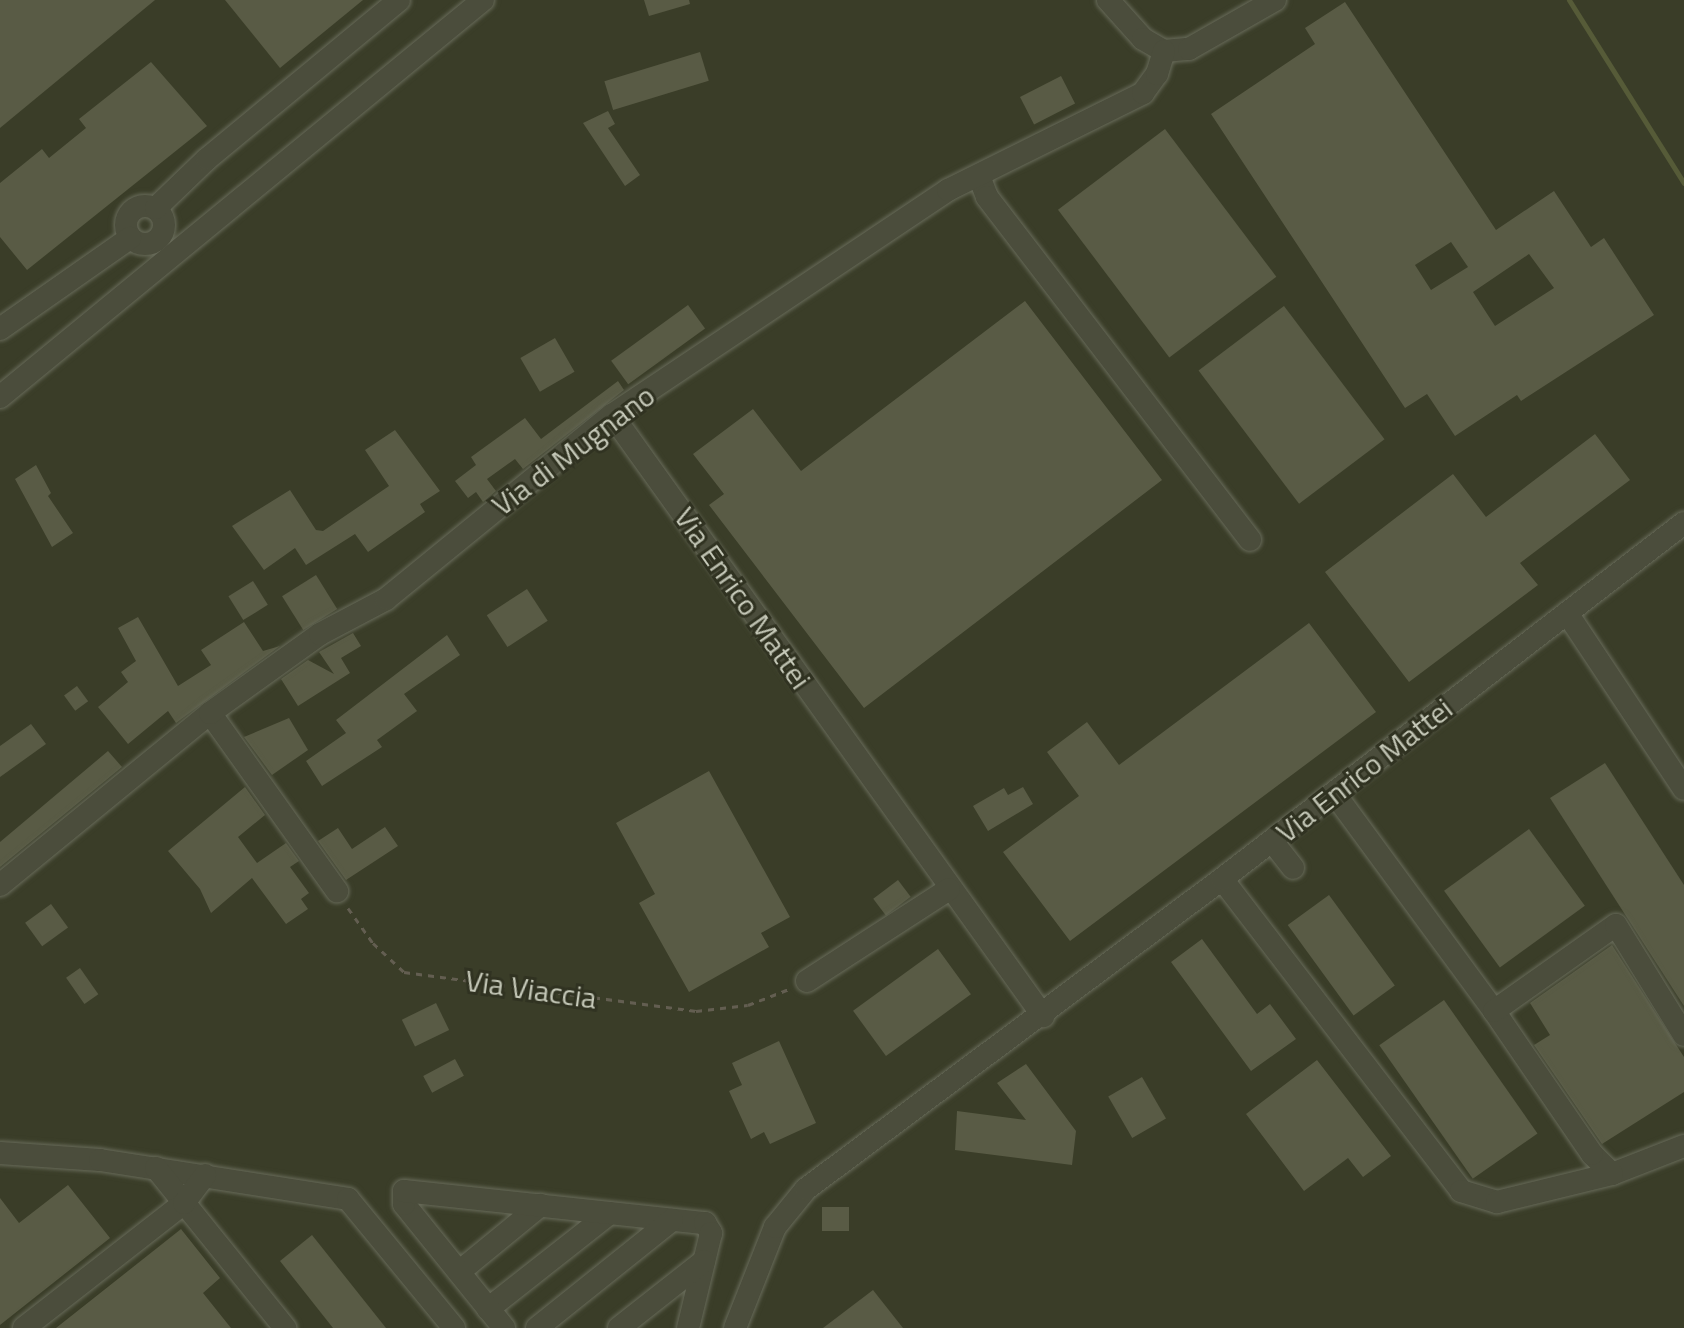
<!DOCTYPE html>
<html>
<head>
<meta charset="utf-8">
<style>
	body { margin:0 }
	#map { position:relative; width:1684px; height:1328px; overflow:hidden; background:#3a3d28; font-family:"Titillium Web",sans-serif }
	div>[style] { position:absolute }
	.stream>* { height:5px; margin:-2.5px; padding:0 2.5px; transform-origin:2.5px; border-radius:2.5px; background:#565b38 }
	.building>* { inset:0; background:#595b45; transform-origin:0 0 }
	.path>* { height:3px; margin-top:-1.5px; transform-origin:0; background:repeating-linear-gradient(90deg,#635e51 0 6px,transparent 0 12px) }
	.roads { filter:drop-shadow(0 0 2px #686b5a) drop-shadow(0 0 2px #686b5a) }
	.minor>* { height:22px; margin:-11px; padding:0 11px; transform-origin:11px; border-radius:11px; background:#4b4d3c }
	.minor>.ring { margin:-11px; padding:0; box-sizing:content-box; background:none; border:22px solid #4b4d3c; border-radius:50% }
	span { translate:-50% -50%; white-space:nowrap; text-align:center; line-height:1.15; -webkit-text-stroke:6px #303221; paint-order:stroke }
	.street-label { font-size:30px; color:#c5c8b8 }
</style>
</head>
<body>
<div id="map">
	<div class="stream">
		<i style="left:1569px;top:0;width:216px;rotate:57.9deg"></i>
	</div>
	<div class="building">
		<i style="clip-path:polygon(0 0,155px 0,0 128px)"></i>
		<i style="clip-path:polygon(225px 0,363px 0,280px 68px)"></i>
		<i style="clip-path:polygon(644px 0,689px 0,690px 4px,649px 16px)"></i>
		<i style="clip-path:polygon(evenodd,1345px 2px,1496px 230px,1554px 191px,1591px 247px,1604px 238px,1654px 315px,1521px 401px,1517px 395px,1455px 436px,1427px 394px,1405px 408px,1211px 114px,1315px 44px,1305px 28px,1345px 2px,1451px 242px,1468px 267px,1431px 290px,1415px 265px,1451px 242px,1345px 2px,1529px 254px,1554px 288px,1495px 326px,1473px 292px,1529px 254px)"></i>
		<i style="left:700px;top:52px;width:30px;height:100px;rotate:73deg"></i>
		<i style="clip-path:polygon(151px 62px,207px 126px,27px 270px,0 237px,0 183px,42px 149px,49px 158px,86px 128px,79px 119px)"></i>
		<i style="left:1061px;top:76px;width:31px;height:46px;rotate:63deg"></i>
		<i style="clip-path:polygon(608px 111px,615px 124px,608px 128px,640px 175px,625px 186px,583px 123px)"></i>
		<i style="left:1165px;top:129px;width:185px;height:134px;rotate:53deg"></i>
		<i style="clip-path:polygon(1025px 301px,1162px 480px,864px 708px,709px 505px,724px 494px,693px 454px,753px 409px,801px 471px)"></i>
		<i style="left:688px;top:305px;width:29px;height:95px;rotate:54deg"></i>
		<i style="left:1284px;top:306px;width:167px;height:107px;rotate:53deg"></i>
		<i style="left:555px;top:338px;width:39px;height:40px;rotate:60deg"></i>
		<i style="clip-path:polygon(618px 381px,624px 390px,523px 469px,515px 459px,487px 479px,496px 491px,483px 502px,476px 492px,468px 498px,455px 481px,476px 465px,471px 457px,525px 418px,541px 439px)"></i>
		<i style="clip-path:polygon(395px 430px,440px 491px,420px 504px,425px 512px,368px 552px,355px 534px,306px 565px,295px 548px,264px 570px,232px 526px,290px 490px,316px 530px,323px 531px,389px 486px,365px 450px)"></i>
		<i style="clip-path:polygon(1595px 434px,1630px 480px,1520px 563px,1538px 585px,1409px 682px,1325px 572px,1453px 474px,1486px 517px)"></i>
		<i style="clip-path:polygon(36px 465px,51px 493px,48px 496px,73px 533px,52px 547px,15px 479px)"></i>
		<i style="left:316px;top:575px;width:40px;height:40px;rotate:58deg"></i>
		<i style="left:253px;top:581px;width:28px;height:29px;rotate:58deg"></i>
		<i style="left:527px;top:589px;width:38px;height:48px;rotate:57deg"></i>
		<i style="clip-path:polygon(138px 617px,178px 686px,211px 665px,201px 650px,244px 622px,263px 651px,280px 646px,176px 723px,168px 711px,128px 744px,98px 707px,128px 682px,121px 672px,136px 661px,118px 628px)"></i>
		<i style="clip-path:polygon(1309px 623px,1376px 712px,1070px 941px,1003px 852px,1079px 796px,1047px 752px,1087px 722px,1119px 765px)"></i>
		<i style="clip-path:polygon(353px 633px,361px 646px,341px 658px,350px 673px,298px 706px,281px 679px,308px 660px,334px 674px,319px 652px)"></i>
		<i style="clip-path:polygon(447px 635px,460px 655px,404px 694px,417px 711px,377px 740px,382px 747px,322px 786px,306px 761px,346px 733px,336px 720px)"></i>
		<i style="left:77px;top:686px;width:19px;height:16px;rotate:54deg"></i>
		<i style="clip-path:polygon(289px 718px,308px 750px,272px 775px,244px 737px)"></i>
		<i style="clip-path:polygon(31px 724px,46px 744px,0 777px,0 746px)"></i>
		<i style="clip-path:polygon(108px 751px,122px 767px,0 867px,0 842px)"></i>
		<i style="clip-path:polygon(1605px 763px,1684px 885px,1684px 1006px,1550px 798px)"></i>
		<i style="clip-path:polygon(709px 771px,790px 917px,761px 933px,769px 947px,689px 992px,639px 903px,655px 894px,616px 823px)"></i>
		<i style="clip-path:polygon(245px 787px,265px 815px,238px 837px,257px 863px,286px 843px,299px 861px,290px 867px,309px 893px,301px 899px,308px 909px,286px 924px,252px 878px,211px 913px,200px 889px,168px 851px)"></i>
		<i style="clip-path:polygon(1023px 787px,1033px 804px,988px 831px,973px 806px,1004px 788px,1008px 795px)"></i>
		<i style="clip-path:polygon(385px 827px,398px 846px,346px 880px,318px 841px,338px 828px,352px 849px)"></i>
		<i style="left:1529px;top:829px;width:95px;height:105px;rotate:54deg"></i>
		<i style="left:898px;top:880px;width:21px;height:31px;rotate:53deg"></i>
		<i style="left:1329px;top:895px;width:112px;height:51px;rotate:54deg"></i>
		<i style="left:51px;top:904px;width:29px;height:32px;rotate:54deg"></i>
		<i style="clip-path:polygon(1202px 939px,1257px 1014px,1270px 1004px,1296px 1039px,1251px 1071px,1171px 962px)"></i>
		<i style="clip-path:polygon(1612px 945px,1684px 1057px,1684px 1092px,1602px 1144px,1534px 1045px,1550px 1035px,1530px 1003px)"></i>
		<i style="left:938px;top:949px;width:56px;height:105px;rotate:54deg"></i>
		<i style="left:80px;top:968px;width:32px;height:17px;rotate:55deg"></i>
		<i style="left:1444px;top:1000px;width:163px;height:79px;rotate:55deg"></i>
		<i style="left:436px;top:1003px;width:30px;height:38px;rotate:64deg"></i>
		<i style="clip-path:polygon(779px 1041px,816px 1123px,770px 1144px,764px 1132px,751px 1139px,729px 1091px,742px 1085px,732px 1063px)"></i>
		<i style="left:455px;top:1059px;width:19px;height:36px;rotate:62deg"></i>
		<i style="clip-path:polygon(1317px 1060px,1391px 1156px,1363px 1177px,1348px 1158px,1304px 1191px,1246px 1114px)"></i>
		<i style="clip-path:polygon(1026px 1064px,1076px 1131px,1072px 1165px,955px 1150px,957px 1111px,1026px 1120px,997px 1083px)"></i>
		<i style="left:1142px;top:1077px;width:48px;height:39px;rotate:60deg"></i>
		<i style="clip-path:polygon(68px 1185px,110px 1238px,0 1325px,0 1198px,19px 1223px)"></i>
		<i style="left:822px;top:1207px;width:27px;height:24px"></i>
		<i style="clip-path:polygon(181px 1229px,220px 1278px,203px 1293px,231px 1328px,56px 1328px)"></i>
		<i style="clip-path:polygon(312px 1235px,386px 1328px,333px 1328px,280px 1261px)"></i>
		<i style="clip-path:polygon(873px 1290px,903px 1328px,823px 1328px)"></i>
	</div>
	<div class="path">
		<i style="left:348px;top:908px;width:43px;rotate:54.5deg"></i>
		<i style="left:373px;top:943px;width:42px;rotate:43.1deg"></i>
		<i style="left:404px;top:972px;width:295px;rotate:7.6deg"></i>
		<i style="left:696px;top:1011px;width:52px;rotate:-6.6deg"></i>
		<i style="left:748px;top:1005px;width:44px;rotate:-21.3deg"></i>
	</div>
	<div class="roads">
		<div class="minor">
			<i style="left:1108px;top:0;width:52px;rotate:48.1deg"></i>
			<i style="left:1143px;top:39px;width:24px;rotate:30deg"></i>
			<i style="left:1164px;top:51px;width:25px;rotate:-5deg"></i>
			<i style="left:1189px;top:49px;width:99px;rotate:-29.7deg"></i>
			<i style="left:979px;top:176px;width:22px;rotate:69deg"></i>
			<i style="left:987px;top:197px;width:432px;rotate:52.5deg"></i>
			<i class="ring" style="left:126px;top:206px;width:16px;height:16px"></i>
			<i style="left:156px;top:208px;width:71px;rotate:-43.9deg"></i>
			<i style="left:207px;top:159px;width:249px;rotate:-39.6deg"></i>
			<i style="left:0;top:329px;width:159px;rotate:-35deg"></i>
			<i style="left:0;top:397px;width:625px;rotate:-39.42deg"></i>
			<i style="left:612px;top:415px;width:740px;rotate:54.35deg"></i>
			<i style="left:1567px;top:613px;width:211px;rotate:56.4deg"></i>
			<i style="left:210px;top:713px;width:219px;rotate:54.5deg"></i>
			<i style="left:1334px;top:793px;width:270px;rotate:53.7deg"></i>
			<i style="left:1272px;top:841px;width:34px;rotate:52deg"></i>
			<i style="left:1222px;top:879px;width:393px;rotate:52.5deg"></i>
			<i style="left:1461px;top:1191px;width:38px;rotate:17deg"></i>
			<i style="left:1497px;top:1202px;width:118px;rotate:-13.7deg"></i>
			<i style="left:1612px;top:1174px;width:77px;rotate:-21.3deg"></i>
			<i style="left:0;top:885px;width:271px;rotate:-39.3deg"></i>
			<i style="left:210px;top:713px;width:135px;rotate:-35.7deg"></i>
			<i style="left:320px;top:634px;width:75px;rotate:-27.9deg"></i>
			<i style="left:386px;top:599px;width:291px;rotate:-39.2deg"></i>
			<i style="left:612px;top:415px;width:404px;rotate:-33.8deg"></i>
			<i style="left:948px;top:190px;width:218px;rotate:-26.4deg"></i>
			<i style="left:1143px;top:93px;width:24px;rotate:-54deg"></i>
			<i style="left:1157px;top:74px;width:24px;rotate:-73deg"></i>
			<i style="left:807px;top:981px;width:169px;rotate:-32.9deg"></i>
			<i style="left:0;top:1153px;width:100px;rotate:4deg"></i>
			<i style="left:100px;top:1160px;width:251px;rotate:8.9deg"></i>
			<i style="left:348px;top:1199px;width:167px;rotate:50.6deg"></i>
			<i style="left:156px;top:1168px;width:206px;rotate:51.1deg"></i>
			<i style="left:1612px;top:1174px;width:28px;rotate:-135deg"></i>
			<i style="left:1592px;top:1154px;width:173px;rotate:-124.4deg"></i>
			<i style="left:1494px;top:1011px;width:149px;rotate:-35.2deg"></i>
			<i style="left:1616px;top:925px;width:129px;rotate:58.3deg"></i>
			<i style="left:459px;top:1272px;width:106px;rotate:-39.3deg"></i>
			<i style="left:488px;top:1309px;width:155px;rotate:-38.2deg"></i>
			<i style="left:24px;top:1328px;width:203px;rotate:-38deg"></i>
			<i style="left:184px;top:1203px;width:35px;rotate:-53deg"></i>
			<i style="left:504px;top:1328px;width:159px;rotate:-128.9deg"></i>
			<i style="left:404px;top:1204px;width:13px;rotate:-90deg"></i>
			<i style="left:404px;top:1191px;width:303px;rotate:6.1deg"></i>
			<i style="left:705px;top:1223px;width:12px;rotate:59deg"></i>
			<i style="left:711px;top:1233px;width:98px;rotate:103.6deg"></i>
			<i style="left:537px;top:1328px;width:173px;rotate:-38.7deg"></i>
			<i style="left:619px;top:1328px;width:108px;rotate:-38.2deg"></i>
			<i style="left:735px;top:1328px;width:109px;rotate:-68.4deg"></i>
			<i style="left:775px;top:1227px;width:49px;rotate:-50.8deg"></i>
			<i style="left:806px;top:1189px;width:519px;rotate:-36.69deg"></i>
			<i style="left:1222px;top:879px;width:583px;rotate:-37.62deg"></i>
		</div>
	</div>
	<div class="street-label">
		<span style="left:573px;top:450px;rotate:-37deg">Via di Mugnano</span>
		<span style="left:743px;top:598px;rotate:55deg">Via Enrico Mattei</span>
		<span style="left:1364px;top:770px;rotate:-38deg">Via Enrico Mattei</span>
		<span style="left:531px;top:989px;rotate:8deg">Via Viaccia</span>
	</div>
</div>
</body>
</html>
